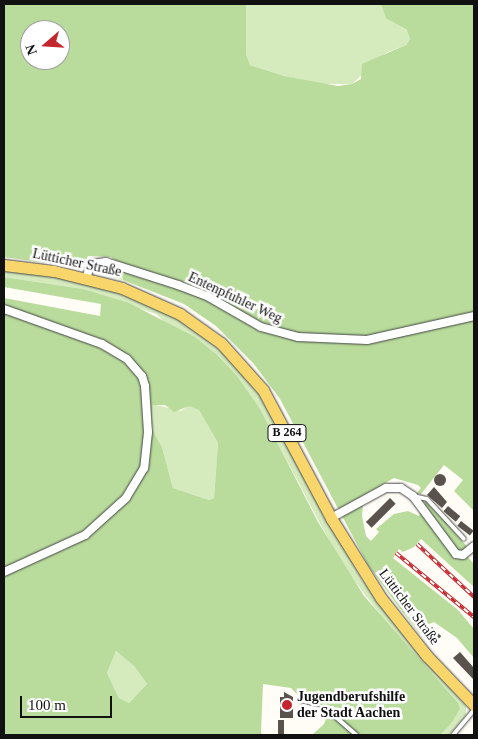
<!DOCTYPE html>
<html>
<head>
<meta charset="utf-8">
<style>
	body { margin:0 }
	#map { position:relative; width:478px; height:739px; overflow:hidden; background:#fffdf5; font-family:"Times New Roman",serif }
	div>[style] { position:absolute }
	.green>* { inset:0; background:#d5ebbd }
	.forest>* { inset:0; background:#b9dc9c }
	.building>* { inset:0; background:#5a524d; transform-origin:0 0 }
	.round { border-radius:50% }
	.roads { filter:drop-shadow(0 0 1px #444) drop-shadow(0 0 1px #444) }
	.service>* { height:4px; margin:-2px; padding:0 2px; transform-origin:2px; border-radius:2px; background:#fff }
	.minor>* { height:8px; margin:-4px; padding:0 4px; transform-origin:4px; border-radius:4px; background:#fff }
	.primary>* { height:11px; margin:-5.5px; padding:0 5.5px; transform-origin:5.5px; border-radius:5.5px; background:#f9d66b }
	.rail>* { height:4px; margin-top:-2px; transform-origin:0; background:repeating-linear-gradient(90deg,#fff 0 5.5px,#c4262e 0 11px); box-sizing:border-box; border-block:1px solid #c4262e }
	.dots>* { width:14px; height:14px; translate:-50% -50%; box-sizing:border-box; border:2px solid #fff; border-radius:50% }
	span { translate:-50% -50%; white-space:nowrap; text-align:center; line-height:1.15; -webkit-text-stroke:5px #fff; paint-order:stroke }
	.shield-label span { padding:1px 4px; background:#fff; border:1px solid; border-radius:4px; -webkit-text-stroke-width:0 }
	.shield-label { font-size:12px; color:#111; font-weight:700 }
	.street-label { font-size:14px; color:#111 }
	.poi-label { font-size:14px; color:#111; font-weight:700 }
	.left { translate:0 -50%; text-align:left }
	.frame { position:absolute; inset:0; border:5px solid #111; pointer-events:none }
	.north { position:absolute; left:20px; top:20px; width:50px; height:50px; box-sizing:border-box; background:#fff; border:1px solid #a0a0a0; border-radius:50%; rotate:251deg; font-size:14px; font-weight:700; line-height:20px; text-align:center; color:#111 }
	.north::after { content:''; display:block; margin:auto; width:18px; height:22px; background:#c4262e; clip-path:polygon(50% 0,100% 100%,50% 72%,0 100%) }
	.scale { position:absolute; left:20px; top:696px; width:92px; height:22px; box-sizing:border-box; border:2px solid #111; border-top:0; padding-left:6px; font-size:15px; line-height:18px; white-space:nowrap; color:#111; -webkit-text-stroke:4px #fff; paint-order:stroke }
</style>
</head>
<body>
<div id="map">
	<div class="green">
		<i style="clip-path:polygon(246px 4px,381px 4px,394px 22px,408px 31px,410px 39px,406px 45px,386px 53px,352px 84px,321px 84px,284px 76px,250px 65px,246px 54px)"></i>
		<i style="clip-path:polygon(97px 264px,104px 264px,119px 273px,123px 280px,93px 271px)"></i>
		<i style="clip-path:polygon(4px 270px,65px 278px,123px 294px,177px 318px,227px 356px,260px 396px,362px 580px,411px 646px,466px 706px,466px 715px,449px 735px,440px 735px,450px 725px,401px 642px,341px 563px,260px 410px,156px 314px,83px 289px,4px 277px)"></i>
		<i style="clip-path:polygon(152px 404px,181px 411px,189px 405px,199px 410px,218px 443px,214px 498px,209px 500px,173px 488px,162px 447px,152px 429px)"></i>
		<i style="clip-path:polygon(411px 607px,429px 624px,420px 634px,404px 614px)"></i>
		<i style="clip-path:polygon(116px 651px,134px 666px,147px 684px,129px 703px,119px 698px,107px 673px)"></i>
	</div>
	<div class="forest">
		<i style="clip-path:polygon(evenodd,4px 4px,246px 4px,246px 54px,250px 65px,284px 76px,338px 86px,352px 84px,361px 79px,362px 64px,406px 45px,410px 39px,407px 30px,386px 18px,381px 4px,474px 4px,474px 511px,454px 491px,463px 480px,444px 465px,421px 494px,416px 494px,421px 488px,418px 485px,394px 478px,359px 498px,363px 504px,362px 516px,366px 536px,371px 541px,379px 532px,376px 529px,394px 514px,408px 511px,419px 516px,426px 500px,471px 551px,466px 555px,474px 564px,474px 587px,421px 539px,414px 547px,403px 552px,399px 549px,393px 558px,458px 610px,474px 629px,474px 658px,457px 638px,434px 622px,429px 624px,412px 607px,404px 614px,368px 565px,280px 399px,253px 363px,216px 326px,184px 304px,123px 280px,118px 263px,111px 257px,88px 256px,82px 268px,4px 257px,4px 4px,30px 30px,60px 30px,60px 60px,30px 60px,30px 30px)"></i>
		<i style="clip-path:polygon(evenodd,4px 277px,83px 289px,129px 303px,195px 337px,217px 355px,237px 376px,260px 409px,318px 522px,364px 596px,458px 703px,460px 709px,450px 725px,440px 735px,312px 735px,324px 724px,330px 708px,302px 699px,291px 688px,263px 684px,261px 733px,264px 735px,4px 735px,4px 298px,100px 316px,101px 304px,4px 287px,4px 277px,152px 405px,165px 405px,174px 412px,189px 406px,199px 410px,218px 443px,214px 498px,209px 500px,173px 488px,162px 447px,152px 429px,152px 405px,4px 277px,116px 651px,134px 666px,147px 684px,129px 703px,119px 698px,107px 673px,116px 651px)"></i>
	</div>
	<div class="building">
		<i class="round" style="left:434px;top:474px;width:12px;height:12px"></i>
		<i style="clip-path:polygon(434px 487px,447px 502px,442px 508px,427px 495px)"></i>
		<i style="left:390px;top:498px;width:8px;height:34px;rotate:45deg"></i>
		<i style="left:448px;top:506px;width:16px;height:7px;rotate:40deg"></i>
		<i style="left:461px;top:521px;width:16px;height:6px;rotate:38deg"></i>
		<i style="left:432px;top:627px;width:13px;height:8px;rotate:45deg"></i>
		<i style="clip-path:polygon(460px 652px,474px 668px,474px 680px,453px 658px)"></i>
		<i style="clip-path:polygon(284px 692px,293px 697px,293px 718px,280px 718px,280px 697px,284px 697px)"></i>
		<i style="left:278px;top:720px;width:6px;height:15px"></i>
	</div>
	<div class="roads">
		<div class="service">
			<i style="left:413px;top:496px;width:14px;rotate:12deg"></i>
			<i style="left:427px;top:499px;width:54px;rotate:47.2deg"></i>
			<i style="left:303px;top:706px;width:28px;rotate:13deg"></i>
			<i style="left:330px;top:712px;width:35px;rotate:41deg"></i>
			<i style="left:453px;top:735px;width:33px;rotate:-50deg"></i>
		</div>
		<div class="minor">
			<i style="left:86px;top:278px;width:15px;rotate:-70deg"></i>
			<i style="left:91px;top:264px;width:15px;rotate:-8deg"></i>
			<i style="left:106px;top:262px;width:76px;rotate:17.7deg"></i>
			<i style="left:178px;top:285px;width:31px;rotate:21deg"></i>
			<i style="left:207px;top:296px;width:62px;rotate:29.9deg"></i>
			<i style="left:261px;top:327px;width:38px;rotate:15deg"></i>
			<i style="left:298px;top:337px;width:69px;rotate:2.5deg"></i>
			<i style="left:367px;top:340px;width:110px;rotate:-12.6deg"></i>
			<i style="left:4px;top:309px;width:104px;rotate:19.7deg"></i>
			<i style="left:102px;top:344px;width:29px;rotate:31deg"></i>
			<i style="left:127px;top:359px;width:23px;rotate:49deg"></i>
			<i style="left:142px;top:376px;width:10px;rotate:73deg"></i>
			<i style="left:145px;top:386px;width:46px;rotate:86.3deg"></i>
			<i style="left:148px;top:432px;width:36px;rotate:96deg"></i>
			<i style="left:144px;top:468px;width:35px;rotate:121deg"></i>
			<i style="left:126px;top:498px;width:55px;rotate:137.9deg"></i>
			<i style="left:85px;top:535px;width:89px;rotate:155.4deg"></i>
			<i style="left:331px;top:518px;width:63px;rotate:-28.6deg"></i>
			<i style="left:386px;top:488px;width:15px"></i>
			<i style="left:401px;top:488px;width:14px;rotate:34deg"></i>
			<i style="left:413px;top:496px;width:72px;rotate:53.4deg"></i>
			<i style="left:456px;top:554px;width:7px;rotate:8deg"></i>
			<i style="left:463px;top:555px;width:14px;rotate:-39deg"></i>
		</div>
		<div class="primary">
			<i style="left:4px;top:265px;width:50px;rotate:6.8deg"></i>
			<i style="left:54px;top:271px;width:70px;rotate:14deg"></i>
			<i style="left:122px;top:288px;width:64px;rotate:24.1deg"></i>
			<i style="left:180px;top:314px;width:50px;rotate:35.3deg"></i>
			<i style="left:221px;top:343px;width:63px;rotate:48.2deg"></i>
			<i style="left:263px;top:390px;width:145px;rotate:62deg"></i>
			<i style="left:331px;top:518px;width:94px;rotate:58deg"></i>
			<i style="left:381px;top:598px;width:74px;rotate:51.6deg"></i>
			<i style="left:427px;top:656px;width:68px;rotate:46.2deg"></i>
		</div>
	</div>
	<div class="rail">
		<i style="left:417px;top:544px;width:78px;rotate:42.9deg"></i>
		<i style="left:396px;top:553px;width:101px;rotate:39.4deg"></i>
	</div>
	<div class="dots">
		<i style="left:287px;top:705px;background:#c4262e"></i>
	</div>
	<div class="shield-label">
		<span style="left:287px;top:433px">B 264</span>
	</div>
	<div class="street-label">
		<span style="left:77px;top:263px;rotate:12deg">Lütticher Straße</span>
		<span style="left:235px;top:298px;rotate:25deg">Entenpfuhler Weg</span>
		<span style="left:409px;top:607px;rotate:53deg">Lütticher Straße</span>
	</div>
	<div class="poi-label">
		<span class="left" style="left:297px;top:705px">Jugendberufshilfe<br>der Stadt Aachen</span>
	</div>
	<div class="frame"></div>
	<div class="north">N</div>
	<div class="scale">100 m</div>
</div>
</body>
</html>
